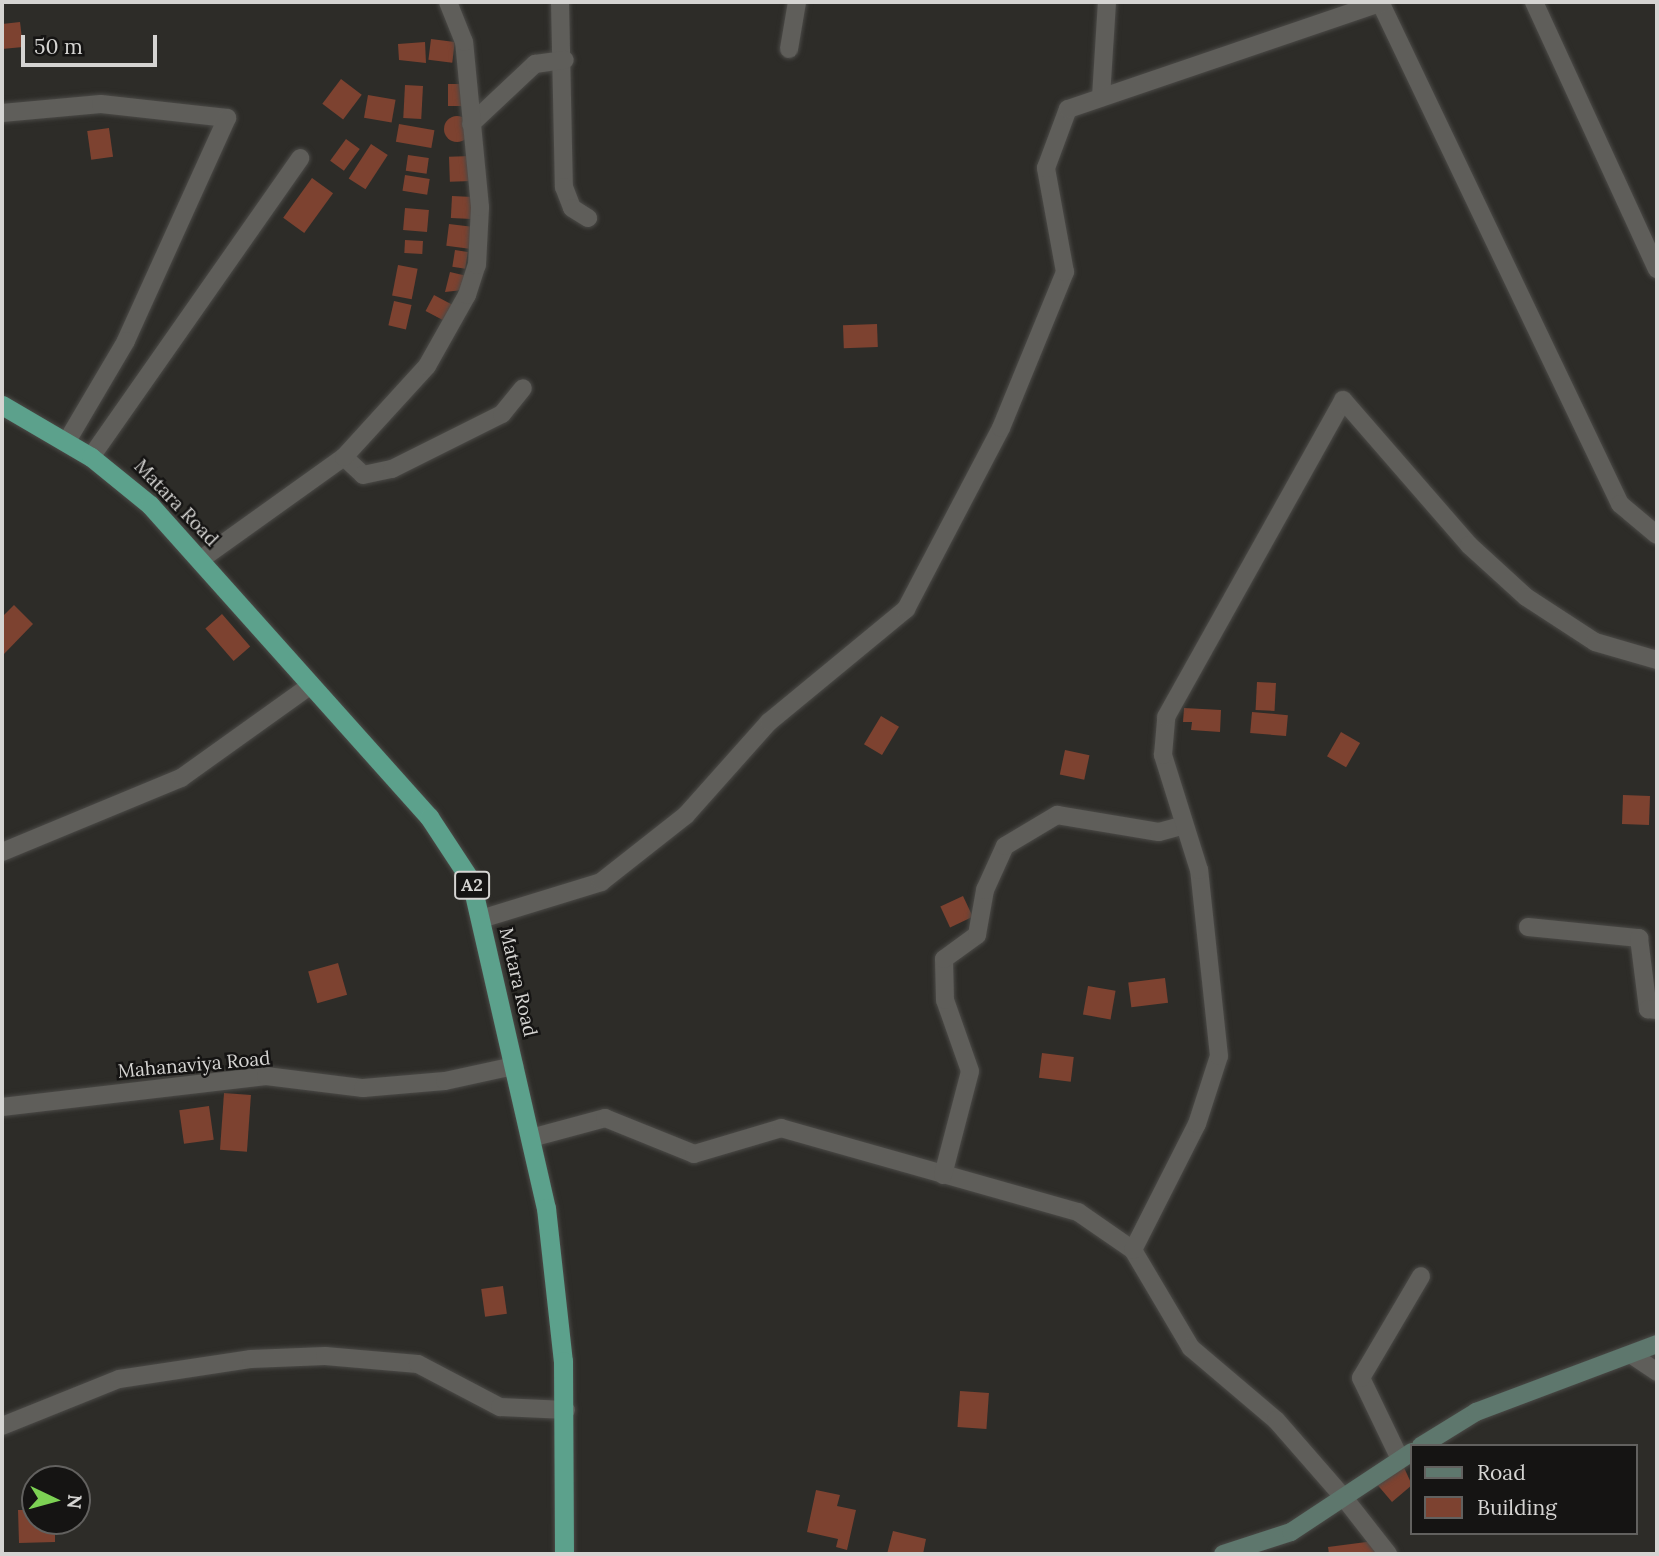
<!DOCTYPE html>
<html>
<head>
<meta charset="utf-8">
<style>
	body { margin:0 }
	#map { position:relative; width:1659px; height:1556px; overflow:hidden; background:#2d2c28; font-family:Lora,serif }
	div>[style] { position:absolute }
	.building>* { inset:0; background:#7d4230; transform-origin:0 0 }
	.round { border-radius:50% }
	.roads { filter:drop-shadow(0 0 2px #4b4a47) drop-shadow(0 0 2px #4b4a47) }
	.minor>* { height:18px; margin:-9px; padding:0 9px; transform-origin:9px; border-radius:9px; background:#5f5e5a }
	.tertiary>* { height:18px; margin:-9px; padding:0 9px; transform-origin:9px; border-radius:9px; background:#5f5e5a }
	.secondary>* { height:18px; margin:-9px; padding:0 9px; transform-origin:9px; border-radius:9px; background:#5e776d }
	.trunk>* { height:19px; margin:-9.5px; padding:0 9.5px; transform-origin:9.5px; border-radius:9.5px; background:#5ca18c }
	span { translate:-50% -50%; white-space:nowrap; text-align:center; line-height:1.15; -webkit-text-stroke:5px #151413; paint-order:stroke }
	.shield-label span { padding:2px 5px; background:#151413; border:2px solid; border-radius:5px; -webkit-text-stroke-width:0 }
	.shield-label { font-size:18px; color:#d5d4d2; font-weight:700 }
	.street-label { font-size:19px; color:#d5d4d2 }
	.frame { position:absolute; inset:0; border:4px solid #d5d4d2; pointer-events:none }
	.legend { position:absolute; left:1410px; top:1444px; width:228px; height:91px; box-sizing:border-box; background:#151413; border:2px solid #62615f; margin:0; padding:9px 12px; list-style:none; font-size:21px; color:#d5d4d2 }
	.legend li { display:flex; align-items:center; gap:14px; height:35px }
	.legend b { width:35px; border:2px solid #62615f }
	.north { position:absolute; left:21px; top:1465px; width:70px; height:70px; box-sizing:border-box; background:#151413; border:2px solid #62615f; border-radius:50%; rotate:95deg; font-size:19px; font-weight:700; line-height:28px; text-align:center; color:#d5d4d2 }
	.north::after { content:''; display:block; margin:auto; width:24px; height:32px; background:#7dd154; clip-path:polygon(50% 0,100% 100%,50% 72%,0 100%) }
	.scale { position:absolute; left:21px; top:35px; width:136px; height:32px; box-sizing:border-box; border:4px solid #d5d4d2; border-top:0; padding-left:9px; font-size:21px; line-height:24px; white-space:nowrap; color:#d5d4d2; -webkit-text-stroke:5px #151413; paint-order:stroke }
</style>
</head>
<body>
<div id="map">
	<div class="building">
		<i style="clip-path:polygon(20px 22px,23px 47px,2px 49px,2px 24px)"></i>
		<i style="left:431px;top:39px;width:24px;height:21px;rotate:7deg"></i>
		<i style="clip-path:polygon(425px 42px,426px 63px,399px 60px,398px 44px)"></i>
		<i style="left:341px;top:79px;width:26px;height:31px;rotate:37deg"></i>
		<i style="left:448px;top:84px;width:15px;height:22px"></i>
		<i style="left:405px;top:85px;width:18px;height:33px;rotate:3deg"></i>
		<i style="left:368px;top:95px;width:28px;height:23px;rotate:10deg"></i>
		<i class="round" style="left:444px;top:116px;width:26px;height:26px"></i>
		<i style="left:399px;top:124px;width:36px;height:18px;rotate:10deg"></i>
		<i style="left:109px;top:128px;width:29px;height:22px;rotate:82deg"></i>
		<i style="left:346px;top:139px;width:17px;height:27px;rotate:36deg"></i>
		<i style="left:371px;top:144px;width:20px;height:41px;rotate:33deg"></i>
		<i style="left:408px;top:155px;width:21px;height:16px;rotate:8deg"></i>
		<i style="left:471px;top:156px;width:25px;height:22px;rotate:88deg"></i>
		<i style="left:405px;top:175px;width:25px;height:16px;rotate:9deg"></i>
		<i style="left:312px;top:178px;width:26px;height:49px;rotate:36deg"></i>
		<i style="left:452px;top:196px;width:21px;height:22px;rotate:3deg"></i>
		<i style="left:405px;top:208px;width:24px;height:22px;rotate:5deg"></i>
		<i style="left:449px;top:224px;width:25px;height:22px;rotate:7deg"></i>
		<i style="left:405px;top:240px;width:18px;height:13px;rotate:3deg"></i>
		<i style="left:455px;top:250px;width:13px;height:17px;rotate:9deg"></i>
		<i style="left:398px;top:265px;width:20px;height:31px;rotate:11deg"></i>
		<i style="clip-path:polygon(450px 272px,467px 276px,463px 290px,445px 292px)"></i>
		<i style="left:434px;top:295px;width:26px;height:18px;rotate:28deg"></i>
		<i style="left:394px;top:301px;width:18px;height:25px;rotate:13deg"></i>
		<i style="left:877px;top:324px;width:23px;height:34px;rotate:88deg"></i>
		<i style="clip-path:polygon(14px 605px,33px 624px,2px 656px,2px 617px)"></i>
		<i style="left:222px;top:614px;width:43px;height:22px;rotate:49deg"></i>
		<i style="left:1257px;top:682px;width:19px;height:28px;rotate:3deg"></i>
		<i style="clip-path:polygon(1184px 708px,1221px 710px,1220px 732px,1191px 730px,1192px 722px,1183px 722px)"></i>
		<i style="left:1252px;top:712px;width:36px;height:21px;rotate:5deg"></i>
		<i style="left:881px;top:716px;width:21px;height:33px;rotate:31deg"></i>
		<i style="left:1341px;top:732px;width:22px;height:28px;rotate:30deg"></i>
		<i style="left:1065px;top:750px;width:25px;height:25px;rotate:12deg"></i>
		<i style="left:1623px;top:795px;width:27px;height:29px;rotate:2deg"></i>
		<i style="left:963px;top:896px;width:23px;height:25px;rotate:65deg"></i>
		<i style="left:338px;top:963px;width:33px;height:31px;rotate:74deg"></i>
		<i style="left:1165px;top:978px;width:25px;height:37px;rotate:83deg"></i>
		<i style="left:1088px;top:986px;width:28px;height:29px;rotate:10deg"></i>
		<i style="left:1042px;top:1053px;width:32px;height:25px;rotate:7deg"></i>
		<i style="left:224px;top:1093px;width:27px;height:57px;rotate:4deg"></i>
		<i style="left:209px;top:1106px;width:34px;height:30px;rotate:82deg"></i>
		<i style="left:503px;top:1286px;width:28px;height:22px;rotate:82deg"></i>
		<i style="left:960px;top:1391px;width:29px;height:36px;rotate:4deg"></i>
		<i style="clip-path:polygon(1401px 1461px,1412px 1485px,1392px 1502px,1375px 1482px)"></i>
		<i style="clip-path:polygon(816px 1490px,840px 1495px,837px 1506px,856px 1510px,847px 1550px,836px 1547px,838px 1539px,807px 1532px)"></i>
		<i style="clip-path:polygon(18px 1510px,35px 1510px,35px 1521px,55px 1521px,55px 1542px,19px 1543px)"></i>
		<i style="clip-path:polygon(893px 1531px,926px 1539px,923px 1554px,887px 1554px)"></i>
		<i style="clip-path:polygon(1374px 1541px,1376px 1554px,1329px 1554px,1328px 1547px)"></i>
	</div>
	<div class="roads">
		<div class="minor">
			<i style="left:560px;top:2px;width:185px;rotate:88.8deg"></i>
			<i style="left:564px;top:187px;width:22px;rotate:69deg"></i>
			<i style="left:572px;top:208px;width:19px;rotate:32deg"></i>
			<i style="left:1534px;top:2px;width:294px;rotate:65.3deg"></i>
			<i style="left:1381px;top:4px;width:554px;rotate:64.45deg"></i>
			<i style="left:1620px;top:504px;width:48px;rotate:40deg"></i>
			<i style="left:789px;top:49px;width:48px;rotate:-80.3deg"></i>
			<i style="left:1101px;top:97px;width:95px;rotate:-86.4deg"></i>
			<i style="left:2px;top:113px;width:99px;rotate:-5.2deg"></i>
			<i style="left:101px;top:104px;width:127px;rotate:6.3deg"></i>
			<i style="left:227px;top:118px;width:245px;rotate:114.4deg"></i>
			<i style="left:126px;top:341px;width:118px;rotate:120.5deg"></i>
			<i style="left:471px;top:124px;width:88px;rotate:-43.2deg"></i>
			<i style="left:535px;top:64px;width:30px;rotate:-8deg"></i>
			<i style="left:91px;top:457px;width:365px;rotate:-55deg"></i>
			<i style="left:344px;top:457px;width:26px;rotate:43deg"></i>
			<i style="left:363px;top:475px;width:30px;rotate:-12deg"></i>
			<i style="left:392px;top:469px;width:123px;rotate:-26.6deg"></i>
			<i style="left:502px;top:414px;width:33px;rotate:-51deg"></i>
			<i style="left:200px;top:560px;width:177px;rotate:-35.6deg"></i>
			<i style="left:344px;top:457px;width:123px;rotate:-47.6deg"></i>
			<i style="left:427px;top:366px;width:81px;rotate:-60.6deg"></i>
			<i style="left:467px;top:295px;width:32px;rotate:-72deg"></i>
			<i style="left:477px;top:265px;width:58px;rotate:-87deg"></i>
			<i style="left:480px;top:207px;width:166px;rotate:-95.5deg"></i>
			<i style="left:464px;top:42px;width:43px;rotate:-111.8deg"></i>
			<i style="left:2px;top:852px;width:194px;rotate:-22.5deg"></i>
			<i style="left:181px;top:778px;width:156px;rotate:-35.6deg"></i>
			<i style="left:481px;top:919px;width:126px;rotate:-17.1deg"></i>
			<i style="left:601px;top:882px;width:108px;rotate:-38.2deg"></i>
			<i style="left:686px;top:815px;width:125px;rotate:-48.3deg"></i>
			<i style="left:769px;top:722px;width:178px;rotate:-39.5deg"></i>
			<i style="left:906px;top:609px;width:204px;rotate:-62.3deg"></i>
			<i style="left:1001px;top:428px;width:169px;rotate:-67.7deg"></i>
			<i style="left:1065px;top:272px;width:106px;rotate:-100.4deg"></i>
			<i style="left:1046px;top:168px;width:63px;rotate:-69.6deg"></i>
			<i style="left:1068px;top:109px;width:332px;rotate:-18.8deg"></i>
			<i style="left:1528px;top:927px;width:112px;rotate:5.7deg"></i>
			<i style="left:1639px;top:938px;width:72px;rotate:82.8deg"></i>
			<i style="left:1648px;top:1009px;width:9px;rotate:6deg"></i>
			<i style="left:2px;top:1107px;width:266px;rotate:-6.7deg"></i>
			<i style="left:266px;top:1076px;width:98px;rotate:7.1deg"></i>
			<i style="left:363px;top:1088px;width:82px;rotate:-4.9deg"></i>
			<i style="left:445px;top:1081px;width:71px;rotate:-12.3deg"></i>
			<i style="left:531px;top:1138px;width:77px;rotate:-15.1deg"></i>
			<i style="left:605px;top:1118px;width:96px;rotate:22deg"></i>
			<i style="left:694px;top:1154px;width:91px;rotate:-16.6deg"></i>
			<i style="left:781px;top:1128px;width:309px;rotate:15.8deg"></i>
			<i style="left:1078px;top:1212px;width:67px;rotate:34.6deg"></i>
			<i style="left:1133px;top:1250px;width:114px;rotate:59.4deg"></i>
			<i style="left:1191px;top:1348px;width:111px;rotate:40.3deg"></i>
			<i style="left:1276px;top:1420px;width:105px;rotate:48.9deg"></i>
			<i style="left:943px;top:1175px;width:107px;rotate:-75.4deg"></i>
			<i style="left:970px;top:1071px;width:75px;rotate:-109.4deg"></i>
			<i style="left:945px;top:1000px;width:41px;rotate:-91.4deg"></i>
			<i style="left:944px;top:959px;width:41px;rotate:-36deg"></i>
			<i style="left:977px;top:935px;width:46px;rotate:-79.9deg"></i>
			<i style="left:985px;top:890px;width:48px;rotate:-65.6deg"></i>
			<i style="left:1005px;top:846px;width:61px;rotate:-30.8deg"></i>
			<i style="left:1057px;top:815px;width:103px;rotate:9.5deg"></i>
			<i style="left:1159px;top:832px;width:23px;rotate:-15deg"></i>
			<i style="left:1133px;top:1250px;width:141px;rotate:-63.1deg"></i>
			<i style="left:1197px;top:1124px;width:71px;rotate:-72.1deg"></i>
			<i style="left:1219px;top:1056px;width:187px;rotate:-96.1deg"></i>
			<i style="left:1199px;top:870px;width:121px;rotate:-107.4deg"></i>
			<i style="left:1163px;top:755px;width:38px;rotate:-85deg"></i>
			<i style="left:1166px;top:717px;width:363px;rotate:-60.8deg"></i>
			<i style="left:1343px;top:400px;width:192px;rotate:49deg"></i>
			<i style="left:1469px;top:545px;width:77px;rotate:42.4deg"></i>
			<i style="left:1526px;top:597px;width:82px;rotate:33.1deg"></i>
			<i style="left:1595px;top:642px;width:65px;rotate:16.2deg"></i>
			<i style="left:1635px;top:1357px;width:27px;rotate:34deg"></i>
			<i style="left:2px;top:1426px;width:126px;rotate:-21.9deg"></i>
			<i style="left:119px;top:1379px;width:134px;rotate:-8.6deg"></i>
			<i style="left:251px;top:1359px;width:74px;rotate:-2.3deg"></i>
			<i style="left:325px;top:1356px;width:93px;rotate:4.9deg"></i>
			<i style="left:418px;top:1364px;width:93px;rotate:27.7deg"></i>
			<i style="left:500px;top:1407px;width:66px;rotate:2.6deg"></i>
			<i style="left:1400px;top:1459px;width:90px;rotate:-115.7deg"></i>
			<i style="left:1361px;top:1378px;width:118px;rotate:-59.5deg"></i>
		</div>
		<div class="tertiary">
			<i style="left:1345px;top:1499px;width:70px;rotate:52deg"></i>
		</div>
		<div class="secondary">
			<i style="left:1421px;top:1446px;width:65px;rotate:-31.7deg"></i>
			<i style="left:1476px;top:1412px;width:193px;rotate:-20.6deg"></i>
			<i style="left:1223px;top:1554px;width:71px;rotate:-17.9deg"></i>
			<i style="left:1291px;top:1532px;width:145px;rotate:-33.5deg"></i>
		</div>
		<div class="trunk">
			<i style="left:2px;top:405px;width:103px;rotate:30.3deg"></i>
			<i style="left:91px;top:457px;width:76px;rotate:39.1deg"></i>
			<i style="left:150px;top:505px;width:419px;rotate:48.2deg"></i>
			<i style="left:429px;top:817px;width:77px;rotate:56.7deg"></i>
			<i style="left:471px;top:881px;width:335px;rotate:77.1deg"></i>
			<i style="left:546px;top:1208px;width:154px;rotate:83.7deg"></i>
			<i style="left:563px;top:1361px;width:193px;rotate:89.7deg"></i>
		</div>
	</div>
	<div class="shield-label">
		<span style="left:472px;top:885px">A2</span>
	</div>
	<div class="street-label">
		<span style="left:176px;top:503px;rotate:46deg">Matara Road</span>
		<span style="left:518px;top:982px;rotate:77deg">Matara Road</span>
		<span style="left:194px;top:1065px;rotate:-5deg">Mahanaviya Road</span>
	</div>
	<div class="frame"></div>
	<ul class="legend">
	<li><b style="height:9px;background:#5e776d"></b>Road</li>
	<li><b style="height:19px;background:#7d4230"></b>Building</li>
	</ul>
	<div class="north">N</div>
	<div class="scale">50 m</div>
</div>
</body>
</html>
